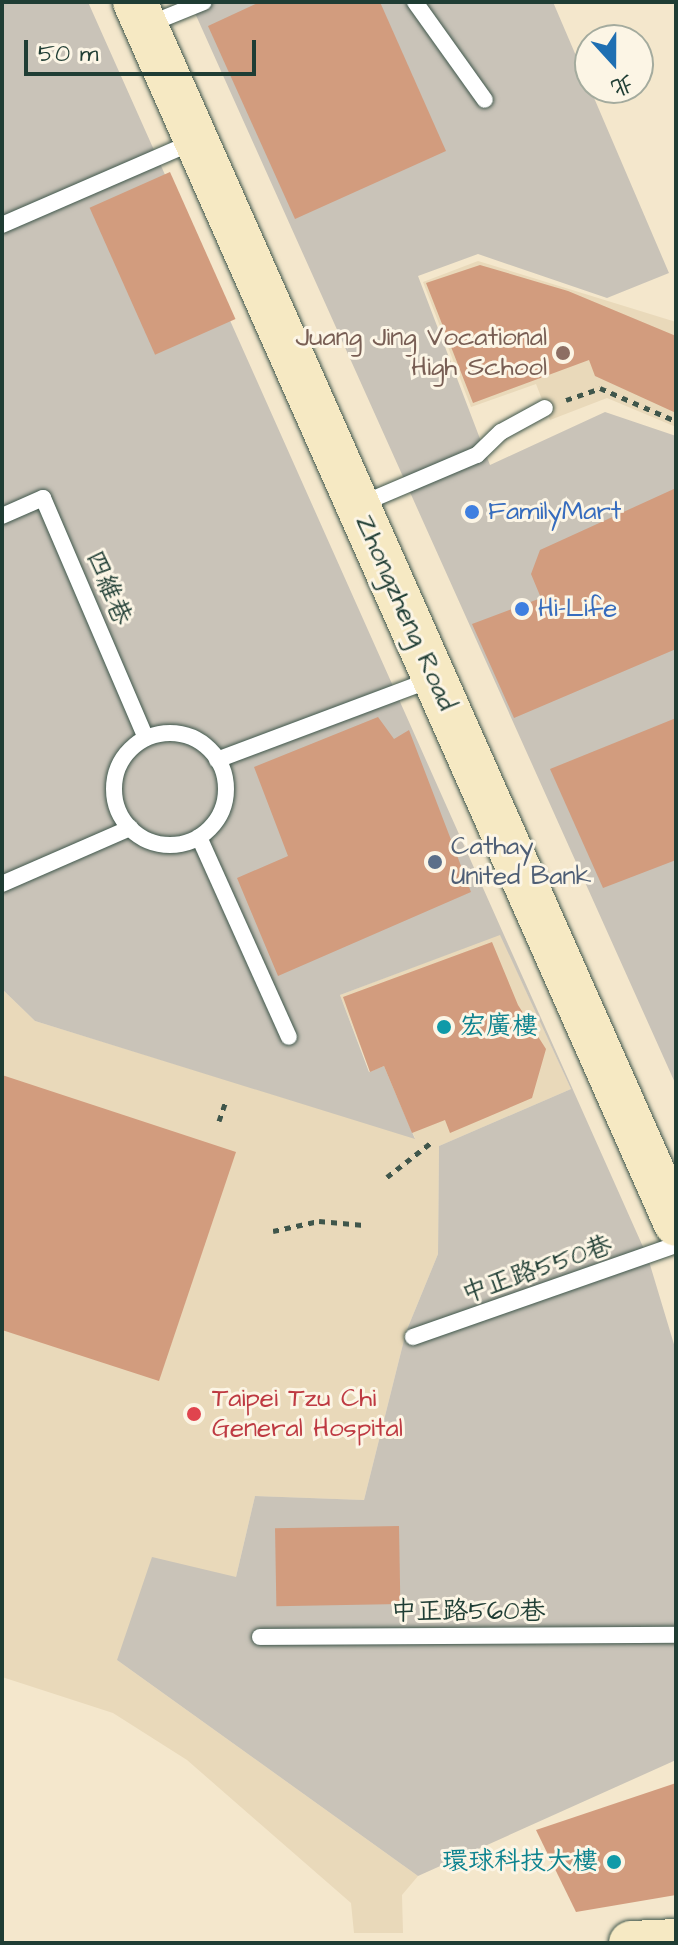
<!DOCTYPE html>
<html>
<head>
<meta charset="utf-8">
<style>
	body { margin:0 }
	#map { position:relative; width:678px; height:1945px; overflow:hidden; background:#f4e7cc; font-family:"Architects Daughter","LXGW WenKai TC",sans-serif }
	div>[style] { position:absolute }
	.built>* { inset:0; background:#e9d9ba }
	.industrial>* { inset:0; background:#c9c3b8 }
	.building>* { inset:0; background:#d29c7e; transform-origin:0 0 }
	.path>* { height:5px; margin-top:-2.5px; transform-origin:0; background:repeating-linear-gradient(90deg,#3f564b 0 6px,transparent 0 12px) }
	.roads { filter:drop-shadow(0 0 2px #3f564b) drop-shadow(0 0 2px #3f564b) }
	.lane>* { height:16px; margin:-8px; padding:0 8px; transform-origin:8px; border-radius:8px; background:#fff }
	.lane>.ring { margin:-8px; padding:0; box-sizing:content-box; background:none; border:16px solid #fff; border-radius:50% }
	.secondary>* { height:44px; margin:-22px; padding:0 22px; transform-origin:22px; border-radius:22px; background:#f6e9c3 }
	.dots>* { width:22px; height:22px; translate:-50% -50%; box-sizing:border-box; border:4px solid #fcf5e5; border-radius:50% }
	span { translate:-50% -50%; white-space:nowrap; text-align:center; line-height:1.15; -webkit-text-stroke:6px #fcf5e5; paint-order:stroke }
	.education-label { font-size:26px; color:#785e54 }
	.right { translate:-100% -50%; text-align:right }
	.shop-label { font-size:26px; color:#366cbe }
	.left { translate:0 -50%; text-align:left }
	.street-label { font-size:26px; color:#1f3d34 }
	.service-label { font-size:26px; color:#4e5e75 }
	.culture-label { font-size:26px; color:#0d838f }
	.health-label { font-size:26px; color:#be3a42 }
	.frame { position:absolute; inset:0; border:4px solid #1f3d34; pointer-events:none }
	.north { position:absolute; left:574px; top:24px; width:80px; height:80px; box-sizing:border-box; background:#fcf5e5; border:2px solid #a4ab9e; border-radius:50%; rotate:159deg; font-size:22px; font-weight:700; line-height:32px; text-align:center; color:#1f3d34 }
	.north::after { content:''; display:block; margin:auto; width:28px; height:36px; background:#1f6fb2; clip-path:polygon(50% 0,100% 100%,50% 72%,0 100%) }
	.scale { position:absolute; left:24px; top:40px; width:232px; height:36px; box-sizing:border-box; border:4px solid #1f3d34; border-top:0; padding-left:10px; font-size:24px; line-height:28px; white-space:nowrap; color:#1f3d34; -webkit-text-stroke:6px #fcf5e5; paint-order:stroke }
</style>
</head>
<body>
<div id="map">
	<div class="built">
		<i style="clip-path:polygon(478px 261px,676px 322px,676px 427px,607px 398px,550px 420px,536px 384px,471px 407px,423px 282px)"></i>
		<i style="clip-path:polygon(500px 934px,571px 1089px,439px 1146px,438px 1254px,406px 1332px,364px 1500px,255px 1496px,236px 1577px,117px 1660px,418px 1876px,402px 1895px,403px 1933px,354px 1933px,351px 1903px,187px 1760px,113px 1713px,2px 1677px,2px 989px,35px 1021px,415px 1138px,384px 1067px,370px 1072px,340px 995px)"></i>
	</div>
	<div class="industrial">
		<i style="clip-path:polygon(2px 2px,88px 2px,648px 1258px,676px 1351px,676px 1760px,418px 1876px,117px 1660px,152px 1557px,236px 1577px,255px 1496px,364px 1500px,406px 1332px,438px 1254px,439px 1146px,571px 1089px,500px 935px,340px 995px,369px 1072px,384px 1066px,415px 1139px,35px 1021px,2px 989px)"></i>
		<i style="clip-path:polygon(190px 2px,553px 2px,669px 273px,607px 298px,478px 254px,418px 276px,490px 465px,605px 412px,676px 436px,676px 1085px)"></i>
	</div>
	<div class="building">
		<i style="clip-path:polygon(260px 2px,380px 2px,446px 151px,295px 219px,208px 26px)"></i>
		<i style="left:170px;top:172px;width:161px;height:88px;rotate:66deg"></i>
		<i style="clip-path:polygon(480px 265px,568px 291px,676px 336px,676px 413px,595px 376px,589px 360px,473px 403px,426px 283px)"></i>
		<i style="clip-path:polygon(676px 488px,676px 649px,514px 718px,472px 624px,541px 598px,531px 574px,540px 550px)"></i>
		<i style="clip-path:polygon(378px 717px,394px 739px,409px 730px,471px 892px,278px 976px,237px 878px,288px 856px,254px 767px)"></i>
		<i style="clip-path:polygon(676px 718px,676px 860px,603px 888px,550px 769px)"></i>
		<i style="clip-path:polygon(492px 942px,518px 1005px,546px 1049px,532px 1098px,450px 1133px,445px 1120px,412px 1133px,384px 1066px,370px 1072px,343px 997px)"></i>
		<i style="clip-path:polygon(2px 1075px,236px 1152px,159px 1381px,2px 1330px)"></i>
		<i style="left:399px;top:1526px;width:78px;height:124px;rotate:89deg"></i>
		<i style="clip-path:polygon(676px 1783px,676px 1895px,576px 1912px,536px 1830px)"></i>
	</div>
	<div class="path">
		<i style="left:566px;top:400px;width:36px;rotate:-19deg"></i>
		<i style="left:600px;top:388px;width:83px;rotate:23.5deg"></i>
		<i style="left:219px;top:1121px;width:21px;rotate:-71deg"></i>
		<i style="left:387px;top:1177px;width:58px;rotate:-38deg"></i>
		<i style="left:273px;top:1231px;width:47px;rotate:-12.3deg"></i>
		<i style="left:319px;top:1221px;width:45px;rotate:5.1deg"></i>
	</div>
	<div class="roads">
		<div class="lane">
			<i style="left:415px;top:2px;width:120px;rotate:54.5deg"></i>
			<i style="left:147px;top:25px;width:61px;rotate:-22deg"></i>
			<i style="left:2px;top:225px;width:210px;rotate:-23.5deg"></i>
			<i style="left:359px;top:505px;width:128px;rotate:-23deg"></i>
			<i style="left:477px;top:455px;width:33px;rotate:-44deg"></i>
			<i style="left:501px;top:432px;width:50px;rotate:-28.6deg"></i>
			<i style="left:2px;top:516px;width:45px;rotate:-23.7deg"></i>
			<i style="left:43px;top:498px;width:261px;rotate:66.8deg"></i>
			<i class="ring" style="left:114px;top:733px;width:96px;height:96px"></i>
			<i style="left:217px;top:760px;width:231px;rotate:-20.6deg"></i>
			<i style="left:199px;top:837px;width:219px;rotate:65.8deg"></i>
			<i style="left:2px;top:884px;width:140px;rotate:-23.6deg"></i>
			<i style="left:413px;top:1337px;width:279px;rotate:-19.3deg"></i>
			<i style="left:260px;top:1637px;width:416px;rotate:-0.3deg"></i>
		</div>
		<div class="secondary">
			<i style="left:135px;top:2px;width:1336px;rotate:66.12deg"></i>
			<i style="left:631px;top:1943px;width:45px;rotate:-2.5deg"></i>
		</div>
	</div>
	<div class="dots">
		<i style="left:563px;top:353px;background:#8d6e63"></i>
		<i style="left:472px;top:512px;background:#3f7fe0"></i>
		<i style="left:522px;top:609px;background:#3f7fe0"></i>
		<i style="left:435px;top:862px;background:#5c6f8a"></i>
		<i style="left:444px;top:1027px;background:#0f9aa8"></i>
		<i style="left:194px;top:1414px;background:#e0444e"></i>
		<i style="left:614px;top:1862px;background:#0f9aa8"></i>
	</div>
	<div class="education-label">
		<span class="right" style="left:547px;top:353px">Juang Jing Vocational<br>High School</span>
	</div>
	<div class="shop-label">
		<span class="left" style="left:488px;top:512px">FamilyMart</span>
		<span class="left" style="left:538px;top:609px">Hi-Life</span>
	</div>
	<div class="street-label">
		<span style="left:108px;top:588px;rotate:67deg">四維巷</span>
		<span style="left:405px;top:613px;rotate:66deg">Zhongzheng Road</span>
		<span style="left:537px;top:1270px;rotate:-19deg">中正路550巷</span>
		<span style="left:468px;top:1612px">中正路560巷</span>
	</div>
	<div class="service-label">
		<span class="left" style="left:451px;top:862px">Cathay<br>United Bank</span>
	</div>
	<div class="culture-label">
		<span class="left" style="left:460px;top:1027px">宏廣樓</span>
		<span class="right" style="left:598px;top:1862px">環球科技大樓</span>
	</div>
	<div class="health-label">
		<span class="left" style="left:212px;top:1414px">Taipei Tzu Chi<br>General Hospital</span>
	</div>
	<div class="frame"></div>
	<div class="north">北</div>
	<div class="scale">50 m</div>
</div>
</body>
</html>
